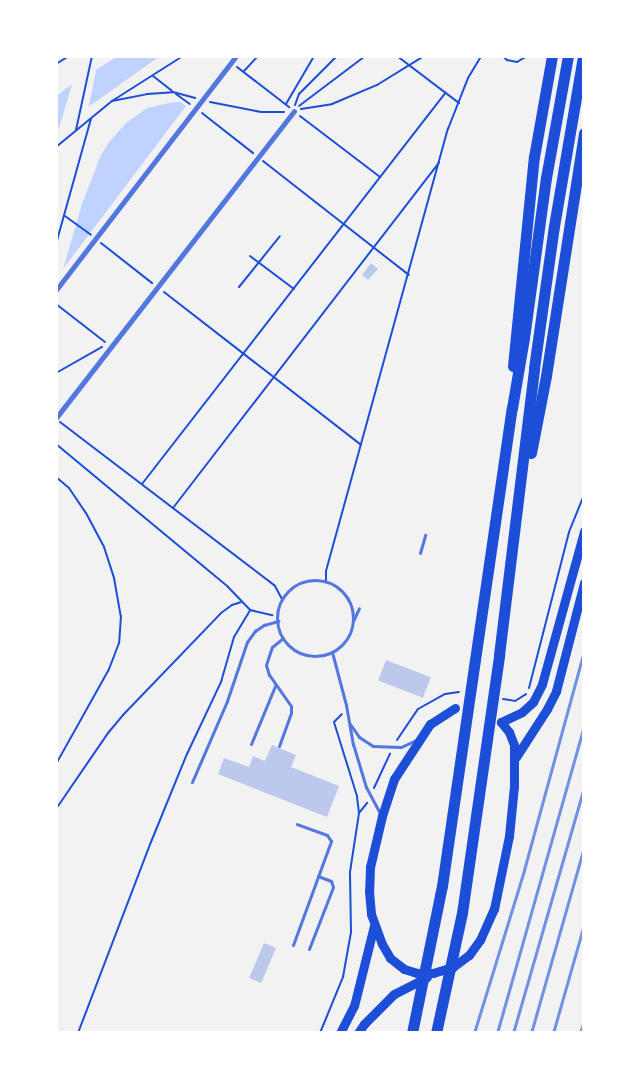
<!DOCTYPE html>
<html>
<head>
<meta charset="utf-8">
<style>
	body { margin:0 }
	#map { position:relative; width:640px; height:1089px; overflow:hidden; background:#f2f2f2; font-family:Figtree,sans-serif }
	div>[style] { position:absolute }
	.water>* { inset:0; background:#bfd3fe }
	.pier>* { inset:0; background:#f2f2f2 }
	.building>* { inset:0; background:#bdc9ec; transform-origin:0 0 }
	.path>* { height:2px; margin:-1px; padding:0 1px; transform-origin:1px; border-radius:1px; background:#1d4ed8 }
	.service>* { height:3px; margin:-1.5px; padding:0 1.5px; transform-origin:1.5px; border-radius:1.5px; background:#5277de }
	.service>.ring { margin:-1.5px; padding:0; box-sizing:content-box; background:none; border:3px solid #5277de; border-radius:50% }
	.pedestrian>* { height:4.5px; margin:-2.25px; padding:0 2.25px; transform-origin:2.25px; border-radius:2.25px; background:#5277de }
	.secondary>* { height:9px; margin:-4.5px; padding:0 4.5px; transform-origin:4.5px; border-radius:4.5px; background:#1d4ed8 }
	.motorway>* { height:11px; margin:-5.5px; padding:0 5.5px; transform-origin:5.5px; border-radius:5.5px; background:#1d4ed8 }
	.rail>* { height:3px; margin:-1.5px; padding:0 1.5px; transform-origin:1.5px; border-radius:1.5px; background:#7290e2 }
	span { translate:-50% -50%; white-space:nowrap; text-align:center; line-height:1.15; -webkit-text-stroke:5px #fff; paint-order:stroke }
	.frame { position:absolute; inset:0; border:58px solid #fff; pointer-events:none }
</style>
</head>
<body>
<div id="map">
	<div class="water">
		<i style="clip-path:polygon(118px 56px,160px 56px,56px 130px,56px 97px,65px 89px)"></i>
		<i style="clip-path:polygon(174px 102px,181px 102px,186px 106px,63px 269px,82px 204px,101px 155px,109px 142px,126px 123px,147px 108px)"></i>
	</div>
	<div class="pier">
		<i style="clip-path:polygon(97px 66px,88px 110px,58px 132px,73px 81px)"></i>
	</div>
	<div class="building">
		<i style="clip-path:polygon(371px 263px,378px 269px,368px 280px,362px 275px)"></i>
		<i style="left:386px;top:660px;width:48px;height:22px;rotate:21deg"></i>
		<i style="clip-path:polygon(272px 745px,296px 755px,291px 767px,339px 786px,327px 817px,218px 774px,224px 758px,249px 767px,253px 756px,265px 761px)"></i>
		<i style="left:264px;top:943px;width:13px;height:38px;rotate:23deg"></i>
	</div>
	<div class="path">
		<i style="left:397px;top:56px;width:78px;rotate:37.2deg"></i>
		<i style="left:503px;top:56px;width:6px;rotate:45deg"></i>
		<i style="left:507px;top:60px;width:10px;rotate:11deg"></i>
		<i style="left:517px;top:62px;width:12px;rotate:-31deg"></i>
		<i style="left:56px;top:64px;width:15px;rotate:-32deg"></i>
		<i style="left:237px;top:67px;width:66px;rotate:37.6deg"></i>
		<i style="left:244px;top:71px;width:21px;rotate:-47deg"></i>
		<i style="left:153px;top:76px;width:24px;rotate:38deg"></i>
		<i style="left:176px;top:94px;width:17px;rotate:36deg"></i>
		<i style="left:112px;top:101px;width:36px;rotate:-11deg"></i>
		<i style="left:147px;top:94px;width:26px;rotate:-4deg"></i>
		<i style="left:173px;top:92px;width:23px;rotate:15deg"></i>
		<i style="left:210px;top:102px;width:52px;rotate:11.1deg"></i>
		<i style="left:261px;top:112px;width:23px"></i>
		<i style="left:286px;top:104px;width:56px;rotate:-59.7deg"></i>
		<i style="left:295px;top:105px;width:12px;rotate:-70deg"></i>
		<i style="left:299px;top:94px;width:54px;rotate:-45deg"></i>
		<i style="left:299px;top:106px;width:83px;rotate:-37.1deg"></i>
		<i style="left:301px;top:109px;width:31px;rotate:-9deg"></i>
		<i style="left:332px;top:104px;width:49px;rotate:-22.9deg"></i>
		<i style="left:377px;top:85px;width:55px;rotate:-31.7deg"></i>
		<i style="left:202px;top:113px;width:65px;rotate:38.1deg"></i>
		<i style="left:300px;top:116px;width:101px;rotate:37.3deg"></i>
		<i style="left:76px;top:130px;width:76px;rotate:-77.8deg"></i>
		<i style="left:56px;top:147px;width:72px;rotate:-39.4deg"></i>
		<i style="left:112px;top:101px;width:84px;rotate:-32.4deg"></i>
		<i style="left:263px;top:161px;width:185px;rotate:38deg"></i>
		<i style="left:65px;top:216px;width:32px;rotate:36deg"></i>
		<i style="left:101px;top:243px;width:65px;rotate:38.1deg"></i>
		<i style="left:56px;top:244px;width:130px;rotate:-74.4deg"></i>
		<i style="left:250px;top:256px;width:55px;rotate:36.9deg"></i>
		<i style="left:239px;top:287px;width:65px;rotate:-51.2deg"></i>
		<i style="left:164px;top:292px;width:249px;rotate:37.8deg"></i>
		<i style="left:56px;top:304px;width:62px;rotate:37.8deg"></i>
		<i style="left:56px;top:373px;width:53px;rotate:-29.5deg"></i>
		<i style="left:60px;top:422px;width:270px;rotate:37.3deg"></i>
		<i style="left:275px;top:586px;width:15px;rotate:62deg"></i>
		<i style="left:56px;top:444px;width:224px;rotate:39.7deg"></i>
		<i style="left:228px;top:587px;width:32px;rotate:46deg"></i>
		<i style="left:250px;top:610px;width:23px;rotate:13deg"></i>
		<i style="left:56px;top:477px;width:17px;rotate:40deg"></i>
		<i style="left:69px;top:488px;width:30px;rotate:56deg"></i>
		<i style="left:86px;top:513px;width:38px;rotate:62deg"></i>
		<i style="left:104px;top:547px;width:33px;rotate:72deg"></i>
		<i style="left:114px;top:578px;width:39px;rotate:80deg"></i>
		<i style="left:121px;top:616px;width:27px;rotate:94deg"></i>
		<i style="left:119px;top:643px;width:30px;rotate:111deg"></i>
		<i style="left:108px;top:671px;width:107px;rotate:119.2deg"></i>
		<i style="left:142px;top:484px;width:495px;rotate:-52.2deg"></i>
		<i style="left:173px;top:508px;width:436px;rotate:-52.4deg"></i>
		<i style="left:326px;top:581px;width:10px;rotate:-90deg"></i>
		<i style="left:326px;top:571px;width:459px;rotate:-74.6deg"></i>
		<i style="left:448px;top:129px;width:55px;rotate:-68.6deg"></i>
		<i style="left:468px;top:78px;width:26px;rotate:-59deg"></i>
		<i style="left:529px;top:688px;width:161px;rotate:-75.6deg"></i>
		<i style="left:569px;top:532px;width:40px;rotate:-68deg"></i>
		<i style="left:503px;top:699px;width:12px;rotate:9deg"></i>
		<i style="left:515px;top:701px;width:13px;rotate:-32deg"></i>
		<i style="left:397px;top:740px;width:37px;rotate:-56deg"></i>
		<i style="left:418px;top:709px;width:31px;rotate:-29deg"></i>
		<i style="left:445px;top:694px;width:14px;rotate:-8deg"></i>
		<i style="left:374px;top:788px;width:38px;rotate:-65deg"></i>
		<i style="left:56px;top:809px;width:92px;rotate:-55.6deg"></i>
		<i style="left:108px;top:733px;width:23px;rotate:-50deg"></i>
		<i style="left:123px;top:715px;width:141px;rotate:-46.1deg"></i>
		<i style="left:221px;top:613px;width:14px;rotate:-36deg"></i>
		<i style="left:232px;top:605px;width:9px;rotate:-18deg"></i>
		<i style="left:359px;top:813px;width:13px;rotate:-51deg"></i>
		<i style="left:78px;top:1033px;width:204px;rotate:-69.1deg"></i>
		<i style="left:151px;top:842px;width:95px;rotate:-67.8deg"></i>
		<i style="left:187px;top:754px;width:80px;rotate:-64.7deg"></i>
		<i style="left:221px;top:682px;width:47px;rotate:-73.9deg"></i>
		<i style="left:234px;top:637px;width:31px;rotate:-59deg"></i>
		<i style="left:320px;top:1033px;width:61px;rotate:-67.7deg"></i>
		<i style="left:343px;top:977px;width:46px;rotate:-79.9deg"></i>
		<i style="left:351px;top:932px;width:60px;rotate:-91deg"></i>
		<i style="left:350px;top:872px;width:60px;rotate:-81.3deg"></i>
		<i style="left:359px;top:813px;width:17px;rotate:-97deg"></i>
		<i style="left:357px;top:796px;width:77px;rotate:-107.3deg"></i>
		<i style="left:334px;top:722px;width:11px;rotate:-45deg"></i>
	</div>
	<div class="service">
		<i style="left:420px;top:553px;width:19px;rotate:-74deg"></i>
		<i class="ring" style="left:277px;top:580px;width:73px;height:73px"></i>
		<i style="left:353px;top:621px;width:14px;rotate:-65deg"></i>
		<i style="left:332px;top:652px;width:55px;rotate:75.2deg"></i>
		<i style="left:346px;top:705px;width:40px;rotate:80deg"></i>
		<i style="left:353px;top:744px;width:45px;rotate:73.2deg"></i>
		<i style="left:366px;top:787px;width:30px;rotate:62deg"></i>
		<i style="left:350px;top:724px;width:16px;rotate:55deg"></i>
		<i style="left:359px;top:737px;width:17px;rotate:33deg"></i>
		<i style="left:373px;top:746px;width:28px;rotate:2deg"></i>
		<i style="left:401px;top:747px;width:17px;rotate:-25deg"></i>
		<i style="left:251px;top:744px;width:63px;rotate:-67.5deg"></i>
		<i style="left:279px;top:746px;width:35px;rotate:-70deg"></i>
		<i style="left:291px;top:713px;width:7px;rotate:-90deg"></i>
		<i style="left:291px;top:706px;width:38px;rotate:-125deg"></i>
		<i style="left:269px;top:675px;width:10px;rotate:-107deg"></i>
		<i style="left:266px;top:665px;width:19px;rotate:-72deg"></i>
		<i style="left:272px;top:647px;width:14px;rotate:-39deg"></i>
		<i style="left:192px;top:782px;width:88px;rotate:-66.6deg"></i>
		<i style="left:227px;top:701px;width:62px;rotate:-71.3deg"></i>
		<i style="left:247px;top:642px;width:14px;rotate:-54deg"></i>
		<i style="left:255px;top:631px;width:11px;rotate:-34deg"></i>
		<i style="left:264px;top:625px;width:15px;rotate:-16deg"></i>
		<i style="left:293px;top:945px;width:111px;rotate:-69.9deg"></i>
		<i style="left:331px;top:841px;width:7px;rotate:-124deg"></i>
		<i style="left:327px;top:835px;width:32px;rotate:-160deg"></i>
		<i style="left:309px;top:949px;width:66px;rotate:-68.8deg"></i>
		<i style="left:333px;top:887px;width:6px;rotate:-108deg"></i>
		<i style="left:331px;top:881px;width:14px;rotate:-159deg"></i>
	</div>
	<div class="pedestrian">
		<i style="left:56px;top:290px;width:295px;rotate:-52.4deg"></i>
		<i style="left:56px;top:418px;width:388px;rotate:-52.2deg"></i>
	</div>
	<div class="secondary">
		<i style="left:455px;top:708px;width:30px;rotate:147deg"></i>
		<i style="left:430px;top:724px;width:66px;rotate:123.2deg"></i>
		<i style="left:394px;top:779px;width:39px;rotate:108deg"></i>
		<i style="left:382px;top:816px;width:52px;rotate:103.2deg"></i>
		<i style="left:370px;top:867px;width:24px;rotate:92deg"></i>
		<i style="left:369px;top:891px;width:23px;rotate:85deg"></i>
		<i style="left:371px;top:914px;width:32px;rotate:70deg"></i>
		<i style="left:382px;top:944px;width:16px;rotate:60deg"></i>
		<i style="left:390px;top:958px;width:18px;rotate:38deg"></i>
		<i style="left:404px;top:969px;width:14px;rotate:17deg"></i>
		<i style="left:417px;top:973px;width:16px"></i>
		<i style="left:433px;top:973px;width:21px;rotate:-17deg"></i>
		<i style="left:453px;top:967px;width:20px;rotate:-37deg"></i>
		<i style="left:469px;top:955px;width:19px;rotate:-54deg"></i>
		<i style="left:480px;top:940px;width:34px;rotate:-66deg"></i>
		<i style="left:494px;top:909px;width:75px;rotate:-78.4deg"></i>
		<i style="left:509px;top:836px;width:50px;rotate:-84.3deg"></i>
		<i style="left:514px;top:786px;width:41px;rotate:-90deg"></i>
		<i style="left:514px;top:745px;width:14px;rotate:-111deg"></i>
		<i style="left:509px;top:732px;width:13px;rotate:-129deg"></i>
		<i style="left:501px;top:722px;width:23px;rotate:-25deg"></i>
		<i style="left:522px;top:712px;width:15px;rotate:-42deg"></i>
		<i style="left:533px;top:702px;width:20px;rotate:-63deg"></i>
		<i style="left:542px;top:684px;width:159px;rotate:-74.6deg"></i>
		<i style="left:516px;top:757px;width:57px;rotate:-57.1deg"></i>
		<i style="left:547px;top:709px;width:20px;rotate:-63deg"></i>
		<i style="left:556px;top:691px;width:112px;rotate:-75.5deg"></i>
		<i style="left:340px;top:1033px;width:30px;rotate:-63deg"></i>
		<i style="left:354px;top:1006px;width:82px;rotate:-76deg"></i>
		<i style="left:358px;top:1033px;width:11px;rotate:-56deg"></i>
		<i style="left:364px;top:1024px;width:42px;rotate:-45deg"></i>
		<i style="left:394px;top:994px;width:37px;rotate:-27deg"></i>
	</div>
	<div class="motorway">
		<i style="left:513px;top:366px;width:210px;rotate:-84.3deg"></i>
		<i style="left:534px;top:157px;width:103px;rotate:-79.9deg"></i>
		<i style="left:531px;top:453px;width:78px;rotate:-79deg"></i>
		<i style="left:546px;top:376px;width:246px;rotate:-81.1deg"></i>
		<i style="left:412px;top:1033px;width:150px;rotate:-78.5deg"></i>
		<i style="left:442px;top:886px;width:483px;rotate:-81.7deg"></i>
		<i style="left:512px;top:408px;width:71px;rotate:-80.3deg"></i>
		<i style="left:524px;top:338px;width:162px;rotate:-82.2deg"></i>
		<i style="left:546px;top:178px;width:124px;rotate:-79.8deg"></i>
		<i style="left:436px;top:1033px;width:123px;rotate:-77.8deg"></i>
		<i style="left:462px;top:913px;width:261px;rotate:-81.8deg"></i>
		<i style="left:499px;top:655px;width:289px;rotate:-83deg"></i>
		<i style="left:534px;top:368px;width:143px;rotate:-82deg"></i>
		<i style="left:554px;top:226px;width:172px;rotate:-80.3deg"></i>
	</div>
	<div class="rail">
		<i style="left:474px;top:1033px;width:170px;rotate:-72.9deg"></i>
		<i style="left:524px;top:870px;width:227px;rotate:-74.7deg"></i>
		<i style="left:497px;top:1033px;width:320px;rotate:-74.2deg"></i>
		<i style="left:513px;top:1033px;width:256px;rotate:-73.9deg"></i>
		<i style="left:531px;top:1033px;width:193px;rotate:-74.1deg"></i>
		<i style="left:553px;top:1033px;width:113px;rotate:-74.1deg"></i>
		<i style="left:580px;top:1033px;width:13px;rotate:-72deg"></i>
	</div>
	<div class="frame"></div>
</div>
</body>
</html>
